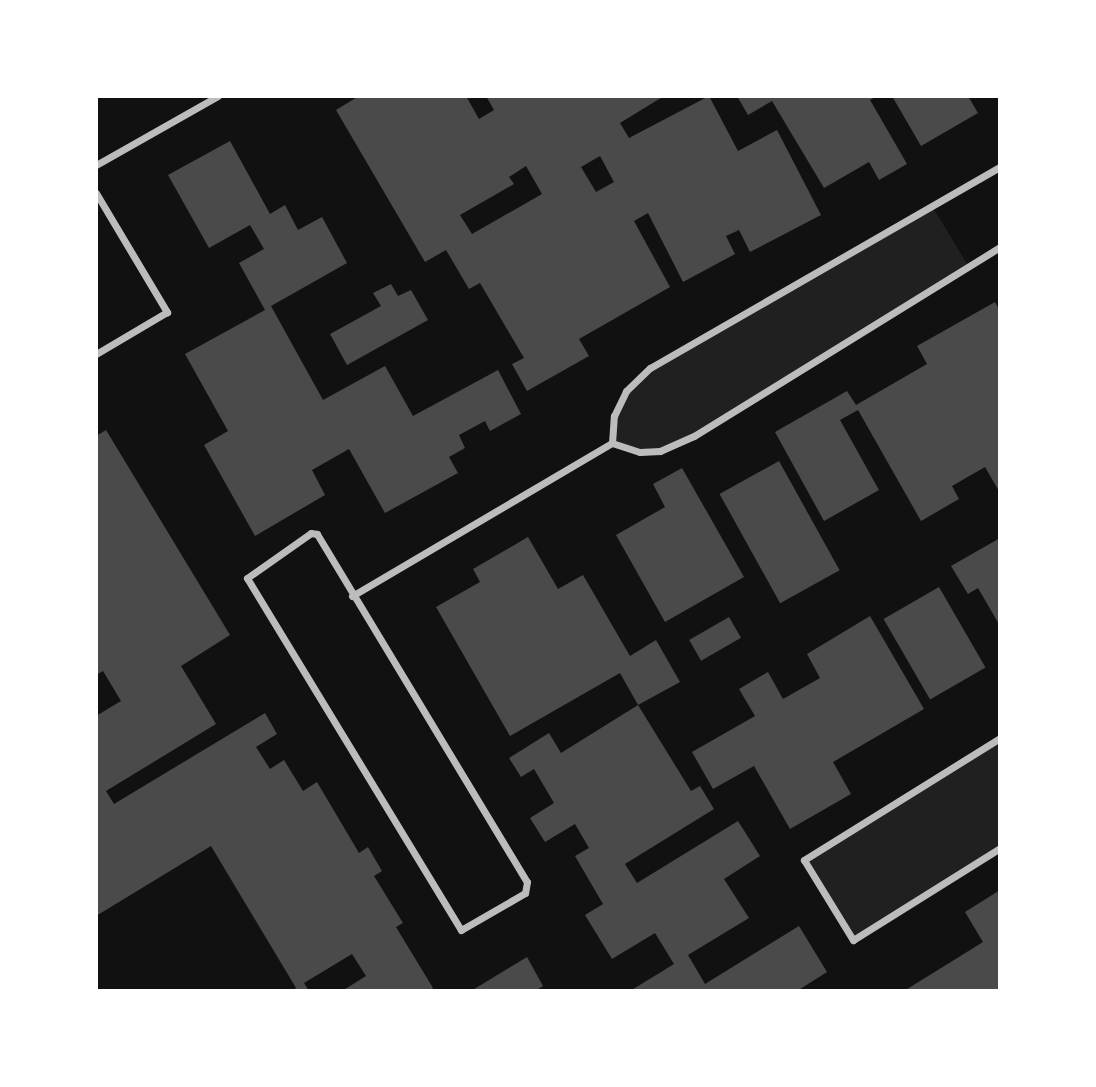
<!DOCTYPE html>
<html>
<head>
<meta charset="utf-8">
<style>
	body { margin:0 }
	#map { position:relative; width:1096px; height:1087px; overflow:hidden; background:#111; font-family:"Space Grotesk",sans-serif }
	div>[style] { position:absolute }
	.green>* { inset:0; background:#202020 }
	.building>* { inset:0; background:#4a4a4a; transform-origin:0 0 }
	.minor>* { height:7px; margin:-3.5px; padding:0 3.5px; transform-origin:3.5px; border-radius:3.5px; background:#bcbcbc }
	span { translate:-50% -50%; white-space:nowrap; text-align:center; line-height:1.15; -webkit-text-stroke:6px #fff; paint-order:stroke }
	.frame { position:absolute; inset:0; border:98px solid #fff; pointer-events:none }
</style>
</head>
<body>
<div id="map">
	<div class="green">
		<i style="clip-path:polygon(932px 206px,969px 267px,694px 436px,660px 451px,640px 452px,612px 443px,614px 416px,626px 391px,650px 368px)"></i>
		<i style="clip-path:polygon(1000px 738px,1000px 848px,853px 940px,804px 860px)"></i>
	</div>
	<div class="building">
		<i style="clip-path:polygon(evenodd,359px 96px,466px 96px,479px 119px,494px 110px,486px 96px,664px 96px,620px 123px,629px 138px,709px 96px,738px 151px,777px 130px,821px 215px,750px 252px,739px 230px,726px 236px,735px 254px,683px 282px,648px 213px,634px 221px,670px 287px,579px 339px,589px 356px,527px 391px,512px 364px,524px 358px,480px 283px,469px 289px,446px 250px,425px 262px,336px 110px,359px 96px,600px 156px,614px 182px,596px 192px,581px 167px,600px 156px,359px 96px,526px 166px,542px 194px,472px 234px,460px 215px,514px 184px,509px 177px,526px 166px)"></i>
		<i style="clip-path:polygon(737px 96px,877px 96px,870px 100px,907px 164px,879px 180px,869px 162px,824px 188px,772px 101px,748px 115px)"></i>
		<i style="clip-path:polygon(892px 96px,968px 96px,978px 113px,921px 146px)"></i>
		<i style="clip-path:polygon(230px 141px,270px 214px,285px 205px,298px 230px,322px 217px,347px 263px,271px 306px,323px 400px,385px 366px,413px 416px,498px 370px,521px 414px,490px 431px,485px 421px,459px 435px,465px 448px,449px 457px,458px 473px,385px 513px,349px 449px,312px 470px,325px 495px,255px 536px,204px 445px,228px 431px,185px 354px,265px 310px,239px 263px,264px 249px,250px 225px,209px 248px,168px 175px)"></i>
		<i style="clip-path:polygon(391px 284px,398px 296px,411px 290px,428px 320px,347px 365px,330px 334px,381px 306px,373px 293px)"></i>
		<i style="clip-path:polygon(995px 302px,1000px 311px,1000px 493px,985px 467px,952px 486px,959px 499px,921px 521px,858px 410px,840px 420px,879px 490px,824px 521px,775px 432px,847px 391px,856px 405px,927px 364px,917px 346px)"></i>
		<i style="clip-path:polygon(106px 430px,230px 635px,181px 666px,216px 724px,106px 791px,114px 804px,265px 713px,277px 734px,256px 747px,270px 769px,284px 760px,303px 791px,317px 782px,359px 853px,368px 847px,382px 871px,374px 876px,403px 923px,396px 927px,433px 988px,429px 991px,342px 991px,366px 976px,352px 954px,304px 983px,309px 991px,292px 991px,296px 988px,211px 846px,96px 916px,96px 716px,121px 701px,103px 671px,96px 675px,96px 436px)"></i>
		<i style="left:779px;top:461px;width:125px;height:68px;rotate:61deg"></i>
		<i style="clip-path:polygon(682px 468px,744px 577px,665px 622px,616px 535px,665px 507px,653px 484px)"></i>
		<i style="clip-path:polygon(528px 537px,558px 589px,583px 575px,630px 656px,656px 640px,680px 682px,638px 705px,620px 673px,510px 736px,436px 607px,480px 582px,473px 569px)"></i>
		<i style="clip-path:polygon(1000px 538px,1000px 626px,978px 588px,968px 594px,951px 566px)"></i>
		<i style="left:939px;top:587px;width:93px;height:64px;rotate:60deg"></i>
		<i style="clip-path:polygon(870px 616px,924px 709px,833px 762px,851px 794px,790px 829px,754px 766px,713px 789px,692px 752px,755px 716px,739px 689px,768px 672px,783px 699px,820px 678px,807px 654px)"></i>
		<i style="left:729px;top:617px;width:24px;height:46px;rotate:60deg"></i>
		<i style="clip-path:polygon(638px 705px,691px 791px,700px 786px,714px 809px,625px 864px,637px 883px,738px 821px,760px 856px,724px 879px,749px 918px,688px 955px,705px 984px,799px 926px,827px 972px,797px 991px,630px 991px,674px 964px,655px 933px,612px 959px,585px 915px,603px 904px,575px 856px,589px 848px,575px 824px,545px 842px,530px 818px,554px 803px,534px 769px,521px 777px,509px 758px,549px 733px,561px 753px)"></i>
		<i style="clip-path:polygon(1000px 890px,1000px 991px,904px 991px,983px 942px,965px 912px)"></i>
		<i style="clip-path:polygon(527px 957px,543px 986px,535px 991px,471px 991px)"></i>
	</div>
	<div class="minor">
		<i style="left:96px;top:165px;width:140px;rotate:-29.5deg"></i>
		<i style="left:96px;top:193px;width:139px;rotate:59.2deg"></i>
		<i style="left:167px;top:312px;width:82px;rotate:149.4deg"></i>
		<i style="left:612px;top:443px;width:27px;rotate:-86deg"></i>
		<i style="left:614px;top:416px;width:28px;rotate:-64deg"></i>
		<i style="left:626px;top:391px;width:33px;rotate:-44deg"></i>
		<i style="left:650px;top:368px;width:404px;rotate:-29.9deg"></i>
		<i style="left:311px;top:533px;width:6px;rotate:9deg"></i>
		<i style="left:317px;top:534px;width:406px;rotate:58.9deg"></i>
		<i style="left:527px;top:882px;width:11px;rotate:100deg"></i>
		<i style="left:525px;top:893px;width:74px;rotate:150deg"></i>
		<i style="left:461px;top:930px;width:412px;rotate:-121.3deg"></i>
		<i style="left:247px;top:578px;width:78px;rotate:-35.1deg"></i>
		<i style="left:352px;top:596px;width:302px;rotate:-30.5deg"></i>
		<i style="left:612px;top:443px;width:29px;rotate:18deg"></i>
		<i style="left:640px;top:452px;width:20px;rotate:-3deg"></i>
		<i style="left:660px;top:451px;width:37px;rotate:-24deg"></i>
		<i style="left:694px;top:436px;width:360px;rotate:-31.7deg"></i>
		<i style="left:1000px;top:738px;width:231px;rotate:148.1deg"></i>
		<i style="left:804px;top:860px;width:94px;rotate:58.5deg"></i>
		<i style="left:853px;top:940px;width:173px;rotate:-32deg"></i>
	</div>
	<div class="frame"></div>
</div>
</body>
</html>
